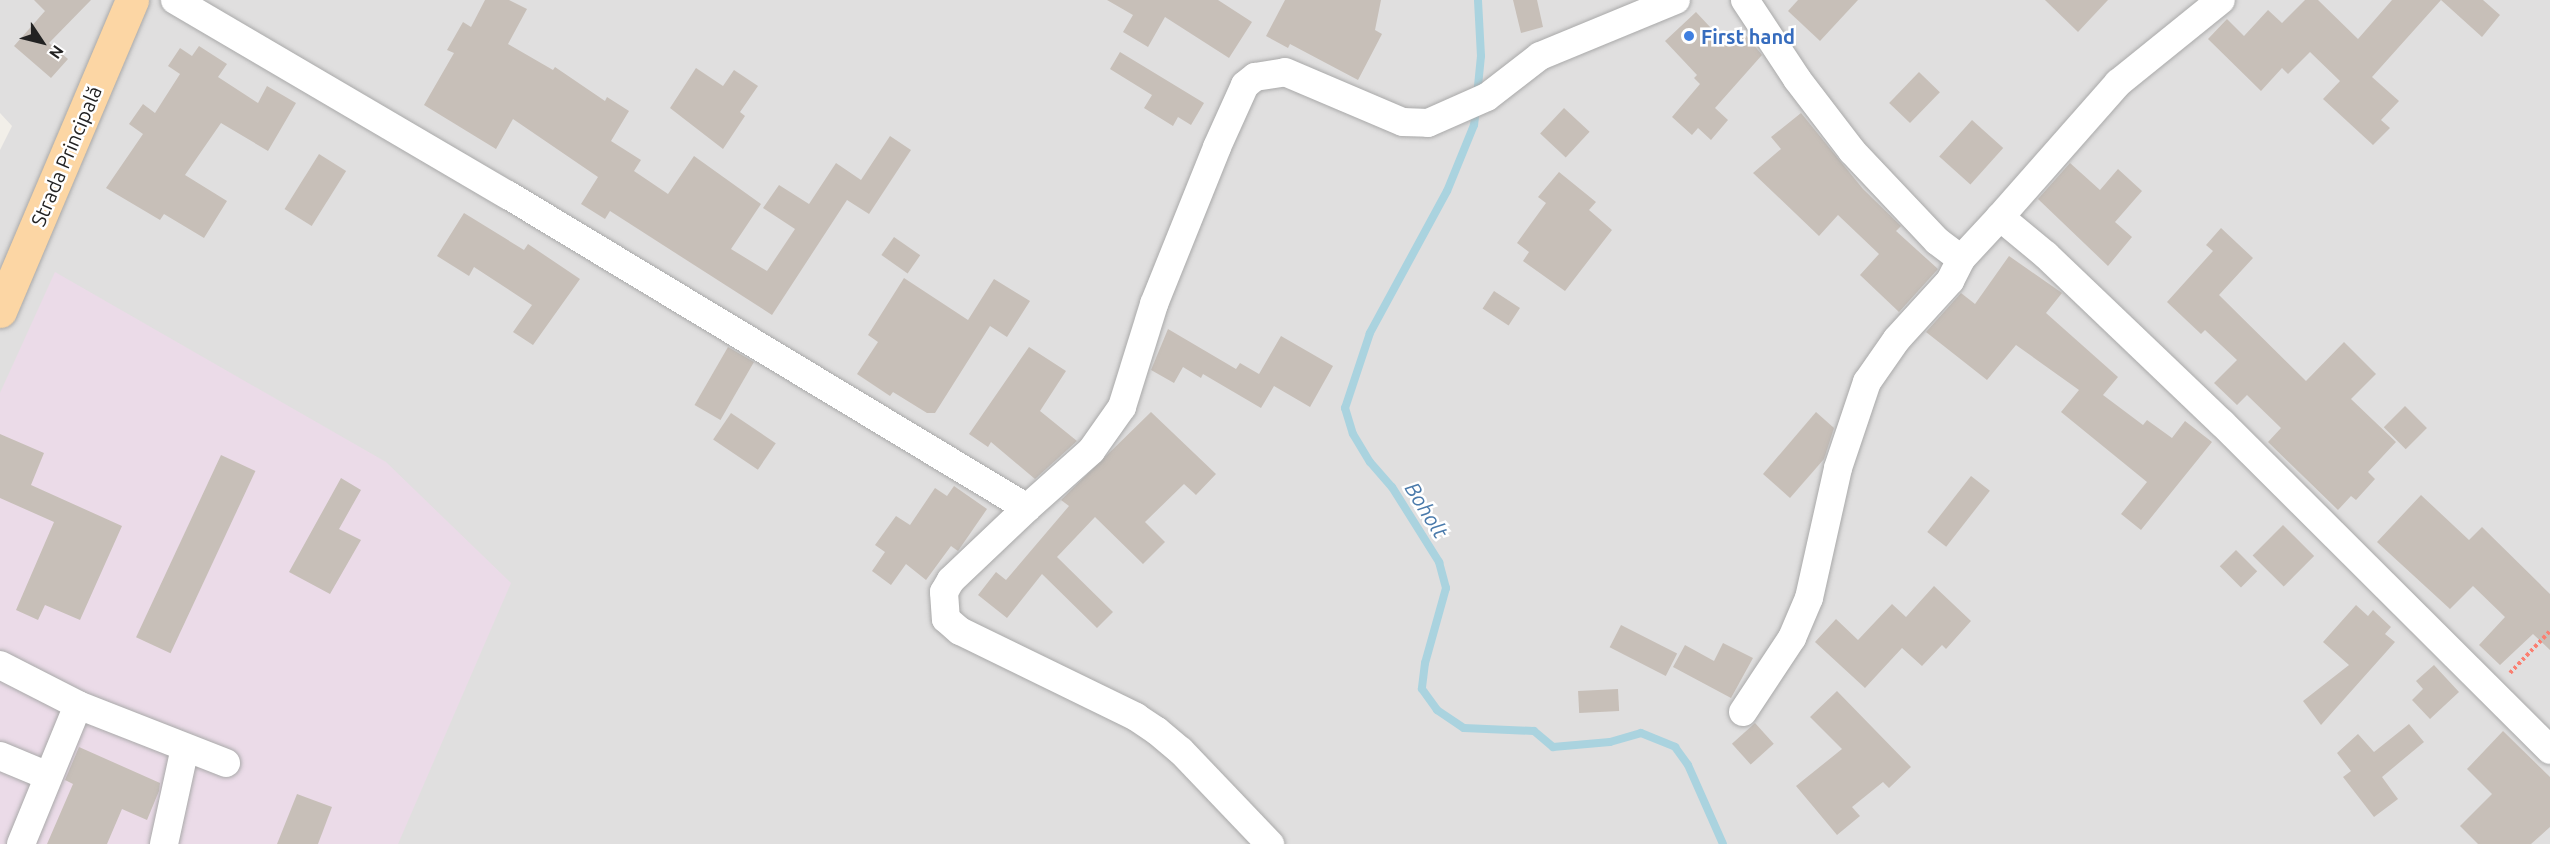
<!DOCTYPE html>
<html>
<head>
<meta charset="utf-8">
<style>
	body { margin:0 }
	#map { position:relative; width:2550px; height:844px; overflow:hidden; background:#f2efe9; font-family:Ubuntu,sans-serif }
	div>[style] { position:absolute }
	.residential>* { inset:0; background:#e0dfdf }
	.industrial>* { inset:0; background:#ebdbe8 }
	.stream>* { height:8px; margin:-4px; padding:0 4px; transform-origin:4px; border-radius:4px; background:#aad3df }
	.building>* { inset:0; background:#c7bfb8; transform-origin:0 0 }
	.path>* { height:4px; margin-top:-2px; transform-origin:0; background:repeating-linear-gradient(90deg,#fa8072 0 3px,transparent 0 6px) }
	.roads { filter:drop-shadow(0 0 2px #a9a9a9) drop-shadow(0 0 2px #a9a9a9) }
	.minor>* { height:28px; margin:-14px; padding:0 14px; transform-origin:14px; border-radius:14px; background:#fff }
	.major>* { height:33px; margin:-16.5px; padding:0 16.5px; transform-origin:16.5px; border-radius:16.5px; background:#fcd6a4 }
	.dots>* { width:16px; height:16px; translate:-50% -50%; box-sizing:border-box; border:3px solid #fff; border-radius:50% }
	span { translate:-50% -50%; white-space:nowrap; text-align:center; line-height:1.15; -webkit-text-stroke:5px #fff; paint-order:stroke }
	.shop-label { font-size:20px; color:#366cbe; font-weight:700 }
	.left { translate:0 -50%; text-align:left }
	.street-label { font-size:20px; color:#222 }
	.water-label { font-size:21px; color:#4a7aab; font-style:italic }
	.north { position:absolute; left:12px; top:12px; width:60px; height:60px; -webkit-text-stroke:4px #fff; paint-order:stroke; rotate:125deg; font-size:16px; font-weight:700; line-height:24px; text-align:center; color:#222 }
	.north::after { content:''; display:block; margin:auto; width:21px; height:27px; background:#222; clip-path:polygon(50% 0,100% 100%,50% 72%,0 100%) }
</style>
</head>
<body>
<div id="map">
	<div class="residential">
		<i style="clip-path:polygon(0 0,2550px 0,2550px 844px,0 844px,0 150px,12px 126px,0 113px)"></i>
	</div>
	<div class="industrial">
		<i style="clip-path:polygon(55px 272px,386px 462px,511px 583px,398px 844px,0 844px,0 393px)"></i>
	</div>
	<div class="stream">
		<i style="left:1477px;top:96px;width:40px;rotate:-84.3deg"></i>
		<i style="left:1481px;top:56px;width:56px;rotate:-93.1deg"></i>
		<i style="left:1476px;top:109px;width:16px;rotate:97deg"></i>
		<i style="left:1474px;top:125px;width:71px;rotate:112.2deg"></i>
		<i style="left:1447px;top:191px;width:162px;rotate:118.5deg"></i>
		<i style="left:1370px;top:333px;width:79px;rotate:108.4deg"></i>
		<i style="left:1345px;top:408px;width:27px;rotate:73deg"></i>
		<i style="left:1353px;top:434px;width:33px;rotate:59deg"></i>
		<i style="left:1370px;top:462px;width:33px;rotate:49deg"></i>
		<i style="left:1392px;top:487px;width:89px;rotate:57.9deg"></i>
		<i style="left:1439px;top:562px;width:27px;rotate:75deg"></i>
		<i style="left:1446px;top:588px;width:78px;rotate:105.6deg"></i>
		<i style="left:1425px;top:663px;width:26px;rotate:97deg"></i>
		<i style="left:1422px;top:689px;width:26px;rotate:54deg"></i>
		<i style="left:1437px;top:710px;width:32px;rotate:34deg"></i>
		<i style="left:1464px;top:728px;width:70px;rotate:2.5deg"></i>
		<i style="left:1534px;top:731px;width:25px;rotate:40deg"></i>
		<i style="left:1553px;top:747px;width:57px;rotate:-5deg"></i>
		<i style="left:1610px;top:742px;width:32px;rotate:-16deg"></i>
		<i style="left:1641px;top:733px;width:37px;rotate:22deg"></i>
		<i style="left:1675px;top:747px;width:22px;rotate:54deg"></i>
		<i style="left:1688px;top:765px;width:86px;rotate:66.1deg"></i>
	</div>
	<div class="building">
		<i style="clip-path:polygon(34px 0,91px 0,49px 43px,68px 59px,51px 78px,14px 46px,45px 11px)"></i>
		<i style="clip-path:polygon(485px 0,509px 0,527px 9px,508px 44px,553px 70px,555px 67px,605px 101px,607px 97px,629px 111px,611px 141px,641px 160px,634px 171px,668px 194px,694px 156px,761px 204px,731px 249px,767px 271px,795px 229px,763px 208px,779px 185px,809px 204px,836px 163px,861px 180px,890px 136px,911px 150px,869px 214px,847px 200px,772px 315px,610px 211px,605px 219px,581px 204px,598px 177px,513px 119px,496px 149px,424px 105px,454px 53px,447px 50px,463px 22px,471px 27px)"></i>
		<i style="clip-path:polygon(1107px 0,1218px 0,1252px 22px,1229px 58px,1165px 17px,1148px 47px,1123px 32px,1133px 15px)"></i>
		<i style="clip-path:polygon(1285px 0,1381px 0,1375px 30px,1382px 34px,1358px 80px,1290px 44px,1288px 48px,1266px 36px)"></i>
		<i style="clip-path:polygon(1513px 0,1537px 0,1543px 27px,1521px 33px)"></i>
		<i style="clip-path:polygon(1798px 0,1858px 0,1820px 41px,1788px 11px)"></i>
		<i style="clip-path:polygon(2045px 0,2108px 0,2078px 32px)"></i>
		<i style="clip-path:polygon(2305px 0,2318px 0,2358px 39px,2392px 0,2483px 0,2500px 15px,2482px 37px,2441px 0,2372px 77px,2399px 101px,2381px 120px,2390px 128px,2373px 145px,2323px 99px,2340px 81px,2310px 52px,2288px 74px,2282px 68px,2261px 91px,2208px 39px,2227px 19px,2244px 36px,2268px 10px,2282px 23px)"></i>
		<i style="clip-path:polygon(1696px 12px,1725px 43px,1739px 27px,1762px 55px,1715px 108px,1728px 120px,1711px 140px,1698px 128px,1692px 135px,1672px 117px,1700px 84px,1694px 78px,1697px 75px,1665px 41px)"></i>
		<i style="clip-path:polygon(199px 46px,227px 64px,218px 77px,258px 103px,267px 86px,296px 103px,268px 151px,221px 123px,185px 175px,227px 201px,204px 238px,164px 214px,160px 220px,106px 188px,143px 134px,129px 124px,143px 104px,155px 113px,180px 74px,168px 66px,180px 48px,192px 56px)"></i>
		<i style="clip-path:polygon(1120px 52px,1204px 103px,1191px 125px,1178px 117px,1173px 126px,1144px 108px,1152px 95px,1110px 69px)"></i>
		<i style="clip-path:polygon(696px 68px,723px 86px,734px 70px,758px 86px,740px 112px,745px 116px,723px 149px,670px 108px)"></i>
		<i style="left:1919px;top:72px;width:29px;height:43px;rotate:44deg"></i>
		<i style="left:1564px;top:108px;width:35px;height:35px;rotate:43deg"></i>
		<i style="clip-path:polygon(1801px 113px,1863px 189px,1901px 226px,1896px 231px,1938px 269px,1899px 312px,1860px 275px,1879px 254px,1838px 215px,1819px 236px,1753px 173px,1781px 149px,1771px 137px)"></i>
		<i style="left:1972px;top:120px;width:42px;height:49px;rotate:42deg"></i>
		<i style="left:319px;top:154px;width:32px;height:65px;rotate:32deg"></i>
		<i style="clip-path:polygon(2070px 163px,2100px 190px,2118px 169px,2142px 191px,2115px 222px,2132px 237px,2108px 266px,2038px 199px)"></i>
		<i style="clip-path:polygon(1559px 172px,1596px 202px,1589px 210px,1612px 230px,1565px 291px,1523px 261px,1529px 252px,1517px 243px,1546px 203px,1538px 197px)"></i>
		<i style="clip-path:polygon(464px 213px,524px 250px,528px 244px,580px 279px,533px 345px,513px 332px,532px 305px,474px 267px,469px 276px,437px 256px)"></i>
		<i style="clip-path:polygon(2221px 228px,2253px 258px,2219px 295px,2306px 381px,2344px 342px,2376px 374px,2351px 399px,2396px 442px,2368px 472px,2375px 479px,2356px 500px,2351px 496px,2338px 510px,2268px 442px,2281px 428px,2247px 395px,2237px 405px,2214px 383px,2237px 360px,2205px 330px,2201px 334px,2167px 302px,2213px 251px,2206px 245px)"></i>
		<i style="left:894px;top:237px;width:32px;height:22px;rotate:35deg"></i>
		<i style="clip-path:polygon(2009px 256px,2062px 293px,2046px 313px,2118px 377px,2103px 395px,2143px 425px,2147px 420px,2172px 438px,2185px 421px,2212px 442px,2141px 530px,2121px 514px,2147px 482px,2061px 412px,2079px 390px,2016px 345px,1987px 380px,1926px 332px,1961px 293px,1975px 304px)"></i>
		<i style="clip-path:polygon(904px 278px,968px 320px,994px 279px,1030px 301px,1007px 337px,990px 326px,935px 413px,927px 413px,893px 392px,890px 396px,857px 374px,878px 342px,868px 335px)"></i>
		<i style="left:1494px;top:291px;width:31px;height:21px;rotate:33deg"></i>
		<i style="clip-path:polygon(1168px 329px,1236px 369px,1240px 363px,1259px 374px,1281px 336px,1333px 366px,1310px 407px,1274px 386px,1261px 408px,1203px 374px,1201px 378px,1183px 367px,1174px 383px,1151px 370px)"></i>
		<i style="left:728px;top:347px;width:30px;height:67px;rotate:30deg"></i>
		<i style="clip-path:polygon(1029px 347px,1066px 371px,1040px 411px,1077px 441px,1035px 479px,991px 442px,988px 447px,969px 434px)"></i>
		<i style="left:2405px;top:406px;width:31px;height:30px;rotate:45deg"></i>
		<i style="clip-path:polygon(1151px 412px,1216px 474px,1196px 495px,1184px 484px,1145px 522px,1165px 542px,1143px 564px,1095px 517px,1057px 557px,1113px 612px,1097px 628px,1042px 574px,1007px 618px,978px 595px,996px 572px,1006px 580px,1069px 506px,1061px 500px)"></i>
		<i style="clip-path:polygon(1816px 412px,1834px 428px,1824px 459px,1790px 498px,1763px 474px)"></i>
		<i style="left:731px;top:413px;width:54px;height:32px;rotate:34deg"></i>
		<i style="clip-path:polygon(0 434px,44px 453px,31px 485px,122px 526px,80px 620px,45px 605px,38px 620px,16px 610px,54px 522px,0 498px)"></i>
		<i style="left:221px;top:455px;width:38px;height:201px;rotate:25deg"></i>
		<i style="left:1971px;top:476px;width:24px;height:71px;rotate:38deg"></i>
		<i style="clip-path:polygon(341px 478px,361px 490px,339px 529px,361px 540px,330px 594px,289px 572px)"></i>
		<i style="clip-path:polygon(954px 486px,987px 509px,958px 551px,951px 546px,926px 580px,906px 564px,891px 585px,872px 571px,885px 552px,875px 545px,896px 516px,910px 525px,935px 488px,947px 496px)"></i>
		<i style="clip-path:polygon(2421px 495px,2469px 540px,2482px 527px,2550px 594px,2550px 650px,2533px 634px,2500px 665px,2479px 645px,2505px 617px,2473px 586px,2450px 609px,2377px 542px)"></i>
		<i style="left:2283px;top:525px;width:44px;height:43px;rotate:45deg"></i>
		<i style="left:2236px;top:550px;width:30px;height:23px;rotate:45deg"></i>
		<i style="clip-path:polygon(1934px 586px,1971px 621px,1946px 649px,1942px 645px,1922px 666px,1902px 648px,1865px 688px,1815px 642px,1836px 619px,1858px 640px,1892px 604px,1906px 617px)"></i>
		<i style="clip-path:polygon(2356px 605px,2368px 616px,2373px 610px,2391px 627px,2385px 634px,2395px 642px,2321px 725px,2303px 701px,2349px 665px,2323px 642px)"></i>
		<i style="left:1621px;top:625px;width:63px;height:25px;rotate:27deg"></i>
		<i style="clip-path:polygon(1723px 643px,1753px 658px,1731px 698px,1673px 667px,1685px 645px,1714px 661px)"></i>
		<i style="clip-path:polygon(2434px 665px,2459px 692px,2430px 719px,2412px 700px,2423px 689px,2416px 681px)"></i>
		<i style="left:1618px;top:689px;width:22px;height:40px;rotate:87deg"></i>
		<i style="clip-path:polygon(1837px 691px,1911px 767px,1889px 788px,1883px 782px,1852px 807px,1860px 816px,1837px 835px,1796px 786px,1842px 749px,1810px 717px)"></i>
		<i style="left:1755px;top:723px;width:28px;height:31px;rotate:48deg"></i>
		<i style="clip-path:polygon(2409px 724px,2424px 742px,2382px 777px,2398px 799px,2374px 817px,2343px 777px,2351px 771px,2337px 753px,2358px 734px,2374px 752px)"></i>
		<i style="clip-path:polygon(2503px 731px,2550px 777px,2550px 827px,2531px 844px,2478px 844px,2460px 826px,2492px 794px,2467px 769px)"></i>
		<i style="clip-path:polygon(79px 747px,160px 783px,159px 791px,147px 820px,122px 809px,107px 844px,47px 844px,73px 784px,65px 780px)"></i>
		<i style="clip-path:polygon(297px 794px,332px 807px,318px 844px,277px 844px)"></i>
	</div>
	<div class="path">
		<i style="left:2510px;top:673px;width:58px;rotate:-46.4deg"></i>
	</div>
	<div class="roads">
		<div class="minor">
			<i style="left:175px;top:0;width:386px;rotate:30.4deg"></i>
			<i style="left:508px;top:195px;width:606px;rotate:31.09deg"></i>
			<i style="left:1027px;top:508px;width:105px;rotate:136.5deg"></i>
			<i style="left:951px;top:580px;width:14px;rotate:120deg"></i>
			<i style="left:944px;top:592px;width:27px;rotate:86deg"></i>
			<i style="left:946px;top:619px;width:18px;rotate:41deg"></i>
			<i style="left:960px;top:631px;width:196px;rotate:26deg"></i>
			<i style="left:1136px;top:717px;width:25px;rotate:34deg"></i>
			<i style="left:1157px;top:731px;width:31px;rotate:40deg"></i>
			<i style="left:1181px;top:751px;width:129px;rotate:46.3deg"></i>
			<i style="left:1745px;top:0;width:95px;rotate:56.6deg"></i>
			<i style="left:1797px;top:79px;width:91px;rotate:52.6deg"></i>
			<i style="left:1852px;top:151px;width:124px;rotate:46.6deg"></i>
			<i style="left:1937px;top:241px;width:30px;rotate:37deg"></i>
			<i style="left:1961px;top:259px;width:57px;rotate:-47.1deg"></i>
			<i style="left:2000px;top:217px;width:60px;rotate:39.6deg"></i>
			<i style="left:2046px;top:255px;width:243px;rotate:43.7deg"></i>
			<i style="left:2222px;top:423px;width:463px;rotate:44.9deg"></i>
			<i style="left:2000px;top:217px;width:179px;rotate:-48.6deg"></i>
			<i style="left:2118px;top:83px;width:132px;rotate:-38.9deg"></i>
			<i style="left:1027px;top:508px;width:86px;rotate:-41.7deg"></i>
			<i style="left:1091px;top:451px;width:54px;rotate:-54.8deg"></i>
			<i style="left:1122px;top:407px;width:108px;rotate:-72.7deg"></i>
			<i style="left:1154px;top:304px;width:169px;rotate:-68.1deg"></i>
			<i style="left:1217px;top:147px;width:68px;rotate:-65.7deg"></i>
			<i style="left:1245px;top:85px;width:13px;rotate:-39deg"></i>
			<i style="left:1255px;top:77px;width:30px;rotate:-9deg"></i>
			<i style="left:1285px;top:72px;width:128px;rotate:23deg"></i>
			<i style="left:1403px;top:122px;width:25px;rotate:2deg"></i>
			<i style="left:1428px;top:123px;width:64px;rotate:-23.8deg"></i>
			<i style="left:1487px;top:97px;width:67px;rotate:-37.7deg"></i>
			<i style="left:1540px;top:56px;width:147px;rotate:-22.4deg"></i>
			<i style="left:0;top:665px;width:88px;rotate:27.1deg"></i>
			<i style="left:78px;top:705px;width:159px;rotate:21.4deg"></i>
			<i style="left:1743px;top:712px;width:89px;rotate:-56.5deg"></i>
			<i style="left:1792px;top:638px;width:43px;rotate:-67deg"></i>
			<i style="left:1809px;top:598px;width:133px;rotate:-77.4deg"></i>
			<i style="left:1838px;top:468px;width:91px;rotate:-71.4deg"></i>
			<i style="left:1867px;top:382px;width:52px;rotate:-55.1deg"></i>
			<i style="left:1897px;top:339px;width:79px;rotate:-47.6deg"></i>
			<i style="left:1950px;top:281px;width:25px;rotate:-63deg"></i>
			<i style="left:0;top:756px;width:52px;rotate:22.6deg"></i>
			<i style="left:21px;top:844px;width:150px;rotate:-67.7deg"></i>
			<i style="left:164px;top:844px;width:98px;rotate:-77.7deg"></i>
		</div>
		<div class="major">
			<i style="left:0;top:311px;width:338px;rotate:-67deg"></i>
		</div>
	</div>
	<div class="dots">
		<i style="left:1689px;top:36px;background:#3f7fe0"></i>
	</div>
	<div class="shop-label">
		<span class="left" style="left:1701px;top:36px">First hand</span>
	</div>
	<div class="street-label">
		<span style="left:66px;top:156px;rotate:-67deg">Strada Principală</span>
	</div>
	<div class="water-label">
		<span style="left:1427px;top:510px;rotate:58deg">Boholt</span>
	</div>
	<div class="north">N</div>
</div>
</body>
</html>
